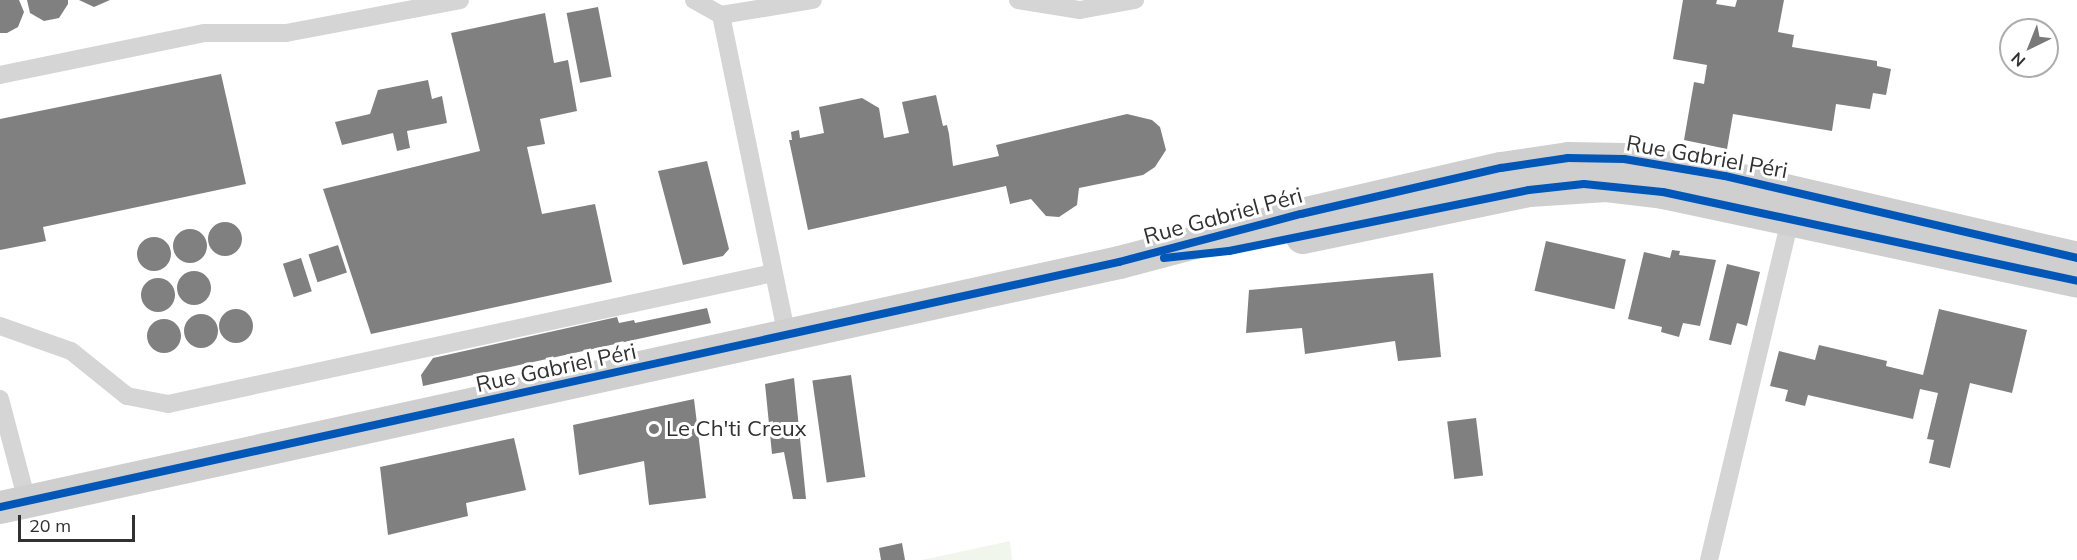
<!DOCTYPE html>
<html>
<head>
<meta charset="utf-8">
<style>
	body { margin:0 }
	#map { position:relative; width:2077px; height:560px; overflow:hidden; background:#fff; font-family:Mulish,sans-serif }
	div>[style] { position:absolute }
	.green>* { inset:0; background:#f1f6ed }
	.building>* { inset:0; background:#808080; transform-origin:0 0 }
	.round { border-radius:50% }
	.service>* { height:18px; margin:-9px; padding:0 9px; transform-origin:9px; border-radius:9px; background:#d5d5d5 }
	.secondary>* { height:33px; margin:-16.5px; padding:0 16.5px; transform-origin:16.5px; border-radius:16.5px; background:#cfcfcf }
	.cycleway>* { height:8px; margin:-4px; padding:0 4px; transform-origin:4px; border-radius:4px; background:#0057b8 }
	.dots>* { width:16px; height:16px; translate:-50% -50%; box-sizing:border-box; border:3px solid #fff; border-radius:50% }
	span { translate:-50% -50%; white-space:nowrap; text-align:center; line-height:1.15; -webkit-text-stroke:6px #fff; paint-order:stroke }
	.street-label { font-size:22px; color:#313131 }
	.poi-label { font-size:22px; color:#313131 }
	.left { translate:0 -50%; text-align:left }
	.north { position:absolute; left:1999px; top:18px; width:60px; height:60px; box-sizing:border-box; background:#fff; border:2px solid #adadad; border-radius:50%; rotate:223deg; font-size:16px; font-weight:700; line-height:24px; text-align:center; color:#313131 }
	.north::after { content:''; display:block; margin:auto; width:21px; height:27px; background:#797979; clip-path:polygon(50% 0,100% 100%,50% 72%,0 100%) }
	.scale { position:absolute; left:18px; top:515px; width:117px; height:27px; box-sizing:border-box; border:3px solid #313131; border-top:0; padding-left:8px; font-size:18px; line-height:21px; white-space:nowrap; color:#313131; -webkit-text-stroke:4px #fff; paint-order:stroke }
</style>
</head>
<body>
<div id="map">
	<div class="green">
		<i style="clip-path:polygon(1010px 541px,1012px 560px,922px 560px)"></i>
	</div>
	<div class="building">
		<i style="clip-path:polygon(0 0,19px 0,24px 12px,18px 27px,7px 33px,0 33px)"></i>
		<i style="clip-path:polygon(27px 0,68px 0,68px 4px,59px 18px,44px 21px,30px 13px)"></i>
		<i style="clip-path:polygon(79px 0,110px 0,94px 7px)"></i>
		<i style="clip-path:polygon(1683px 0,1717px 0,1716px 4px,1735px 7px,1737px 0,1784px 0,1778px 32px,1794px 35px,1792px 47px,1877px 61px,1877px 66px,1891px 69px,1886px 95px,1873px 93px,1870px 109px,1836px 104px,1832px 131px,1733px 114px,1727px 149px,1684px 140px,1694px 82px,1704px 84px,1707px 65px,1673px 59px)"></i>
		<i style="left:598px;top:7px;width:71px;height:32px;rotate:79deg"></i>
		<i style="clip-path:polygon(545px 13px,554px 63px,568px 60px,577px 111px,540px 119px,545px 144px,527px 147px,542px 214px,595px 204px,612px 282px,371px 334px,323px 189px,480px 151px,451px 33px)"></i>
		<i style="clip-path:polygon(221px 74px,246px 184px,43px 227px,46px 241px,0 250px,0 119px)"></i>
		<i style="clip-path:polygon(428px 80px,432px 99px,442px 96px,447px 123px,407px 131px,410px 148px,397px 151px,393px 133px,342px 145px,335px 122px,370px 114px,378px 90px)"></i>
		<i style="clip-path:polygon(936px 95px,943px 126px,947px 125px,949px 134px,953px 166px,999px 156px,996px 145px,1127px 114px,1152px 120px,1160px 127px,1166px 150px,1155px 167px,1143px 175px,1079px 188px,1077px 205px,1059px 217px,1046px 216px,1031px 199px,1010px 204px,1006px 186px,808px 230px,789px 140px,792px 140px,791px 132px,799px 130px,800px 138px,824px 133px,819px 107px,862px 98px,879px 108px,884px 138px,909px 133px,902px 102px)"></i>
		<i style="clip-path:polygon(707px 161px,729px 249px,723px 256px,683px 265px,658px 171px)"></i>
		<i class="round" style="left:208px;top:222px;width:34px;height:34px"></i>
		<i class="round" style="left:173px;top:229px;width:34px;height:34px"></i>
		<i class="round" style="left:137px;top:237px;width:34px;height:34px"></i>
		<i style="left:1546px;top:241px;width:82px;height:51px;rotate:13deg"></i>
		<i style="left:338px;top:245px;width:29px;height:31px;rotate:72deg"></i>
		<i style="clip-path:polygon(1672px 250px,1680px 251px,1679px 255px,1716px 260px,1700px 326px,1683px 323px,1679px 337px,1661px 332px,1662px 327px,1628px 319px,1644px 252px,1670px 258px)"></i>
		<i style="left:301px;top:258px;width:35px;height:19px;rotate:72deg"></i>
		<i style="clip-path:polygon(1727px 264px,1760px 272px,1747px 326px,1737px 323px,1731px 345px,1709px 340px)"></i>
		<i class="round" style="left:177px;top:271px;width:34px;height:34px"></i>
		<i style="clip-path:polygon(1433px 273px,1441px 357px,1398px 361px,1395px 341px,1305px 354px,1302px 328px,1246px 333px,1249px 290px)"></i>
		<i class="round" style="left:141px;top:278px;width:34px;height:34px"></i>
		<i style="clip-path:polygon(707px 308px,711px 323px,423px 386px,421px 375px,433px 358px,617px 317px,619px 323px,634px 320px,635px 323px)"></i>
		<i class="round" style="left:219px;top:309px;width:34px;height:34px"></i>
		<i style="clip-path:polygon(1939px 309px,2027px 330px,2012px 393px,1970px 383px,1950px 468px,1929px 463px,1934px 440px,1927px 439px,1938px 393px,1920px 389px,1913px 419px,1808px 395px,1805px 406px,1785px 401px,1788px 390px,1770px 386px,1779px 351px,1815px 360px,1819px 345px,1887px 361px,1886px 366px,1923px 375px)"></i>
		<i class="round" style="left:184px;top:314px;width:34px;height:34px"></i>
		<i class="round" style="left:147px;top:319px;width:34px;height:34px"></i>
		<i style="left:851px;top:375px;width:103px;height:39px;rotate:82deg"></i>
		<i style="clip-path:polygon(794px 378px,806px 499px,793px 499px,784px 452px,772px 454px,765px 384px)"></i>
		<i style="clip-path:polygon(694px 399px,706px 498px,649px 505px,644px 461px,579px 475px,573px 425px)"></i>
		<i style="left:1476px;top:418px;width:58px;height:29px;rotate:83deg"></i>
		<i style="clip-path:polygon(514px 438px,526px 490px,466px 503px,468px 516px,388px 535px,380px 467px)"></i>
		<i style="clip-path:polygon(902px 543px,905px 560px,881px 560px,879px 548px)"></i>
	</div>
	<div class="service">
		<i style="left:694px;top:0;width:31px;rotate:29deg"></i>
		<i style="left:721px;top:15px;width:93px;rotate:-9.3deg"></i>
		<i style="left:1018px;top:0;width:63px;rotate:9.2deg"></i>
		<i style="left:1080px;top:10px;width:56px;rotate:-10.3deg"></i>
		<i style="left:721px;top:15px;width:328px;rotate:78.4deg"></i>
		<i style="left:0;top:75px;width:208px;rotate:-11.6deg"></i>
		<i style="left:204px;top:33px;width:82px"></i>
		<i style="left:286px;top:33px;width:177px;rotate:-10.7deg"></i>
		<i style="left:0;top:326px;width:75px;rotate:19.4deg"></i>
		<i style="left:71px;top:351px;width:72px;rotate:38.8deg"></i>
		<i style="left:127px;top:396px;width:42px;rotate:11deg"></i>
		<i style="left:168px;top:404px;width:619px;rotate:-12.22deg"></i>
		<i style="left:0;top:399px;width:106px;rotate:75.2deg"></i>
		<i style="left:1709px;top:560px;width:359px;rotate:-76.6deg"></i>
	</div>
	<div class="secondary">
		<i style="left:1302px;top:237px;width:232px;rotate:-11.7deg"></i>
		<i style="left:1529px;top:190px;width:77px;rotate:-3.7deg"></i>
		<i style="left:1606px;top:185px;width:57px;rotate:7deg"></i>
		<i style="left:1663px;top:192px;width:423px;rotate:12.1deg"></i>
		<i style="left:0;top:507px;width:1146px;rotate:-12.35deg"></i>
		<i style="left:1119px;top:262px;width:188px;rotate:-14.8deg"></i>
		<i style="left:1301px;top:214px;width:205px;rotate:-13deg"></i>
		<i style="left:1501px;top:168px;width:68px;rotate:-8.5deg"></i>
		<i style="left:1568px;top:158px;width:56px;rotate:1deg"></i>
		<i style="left:1624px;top:159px;width:102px;rotate:9.6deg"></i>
		<i style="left:1725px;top:176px;width:361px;rotate:13.1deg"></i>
	</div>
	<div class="cycleway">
		<i style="left:1164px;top:258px;width:65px;rotate:-6.1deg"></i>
		<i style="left:1229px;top:251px;width:306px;rotate:-11.5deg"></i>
		<i style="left:1529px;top:190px;width:55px;rotate:-6.2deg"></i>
		<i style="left:1584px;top:184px;width:79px;rotate:5.8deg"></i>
		<i style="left:1663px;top:192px;width:423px;rotate:12.1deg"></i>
		<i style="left:0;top:507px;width:1146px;rotate:-12.35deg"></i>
		<i style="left:1119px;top:262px;width:188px;rotate:-14.8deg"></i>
		<i style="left:1301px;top:214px;width:205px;rotate:-13deg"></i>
		<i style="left:1501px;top:168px;width:68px;rotate:-8.5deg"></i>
		<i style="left:1568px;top:158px;width:56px;rotate:1deg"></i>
		<i style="left:1624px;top:159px;width:102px;rotate:9.6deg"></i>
		<i style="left:1725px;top:176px;width:361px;rotate:13.1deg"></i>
	</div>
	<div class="dots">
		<i style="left:654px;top:429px;background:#797979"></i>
	</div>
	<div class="street-label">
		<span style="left:1707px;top:157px;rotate:10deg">Rue Gabriel Péri</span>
		<span style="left:1223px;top:216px;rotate:-15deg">Rue Gabriel Péri</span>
		<span style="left:556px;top:368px;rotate:-12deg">Rue Gabriel Péri</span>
	</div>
	<div class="poi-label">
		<span class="left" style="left:666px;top:429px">Le Ch'ti Creux</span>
	</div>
	<div class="north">N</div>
	<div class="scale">20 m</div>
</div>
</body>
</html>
